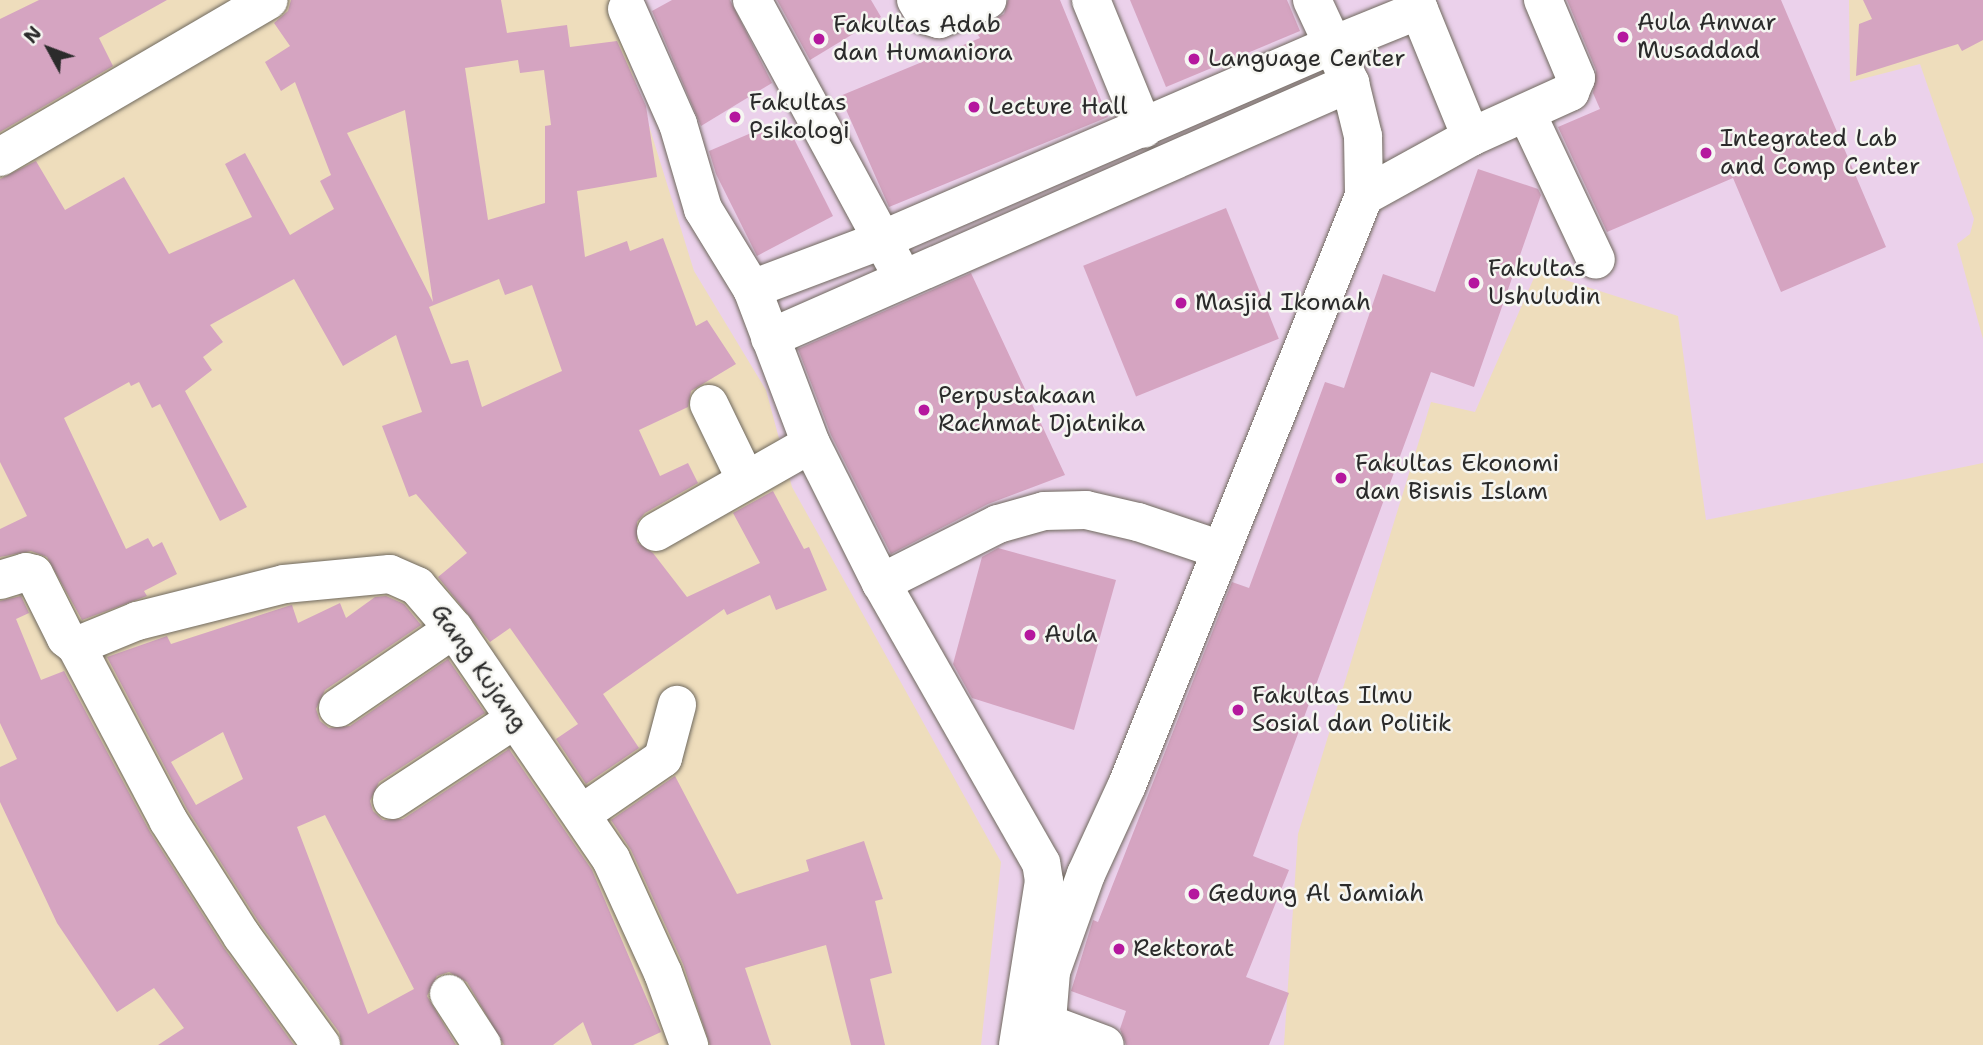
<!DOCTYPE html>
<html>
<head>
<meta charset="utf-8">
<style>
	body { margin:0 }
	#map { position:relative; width:1983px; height:1045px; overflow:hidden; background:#eeddbc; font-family:"Shantell Sans",sans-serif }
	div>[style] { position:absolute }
	.built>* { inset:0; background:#ebd1eb }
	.building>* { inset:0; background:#d5a4c1; transform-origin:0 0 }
	.roads { filter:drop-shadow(0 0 2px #6f695e) drop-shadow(0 0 2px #6f695e) }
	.minor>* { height:38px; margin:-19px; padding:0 19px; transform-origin:19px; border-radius:19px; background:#fff }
	.dots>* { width:19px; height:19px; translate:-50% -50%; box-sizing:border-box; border:4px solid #f6f6f2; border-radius:50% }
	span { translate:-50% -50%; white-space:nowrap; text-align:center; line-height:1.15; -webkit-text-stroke:5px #f6f6f2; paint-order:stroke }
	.poi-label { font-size:24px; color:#2b2b2b }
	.left { translate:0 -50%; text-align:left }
	.street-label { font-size:24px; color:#2b2b2b }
	.north { position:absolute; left:14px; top:14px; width:70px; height:70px; -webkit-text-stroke:5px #f6f6f2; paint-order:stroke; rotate:311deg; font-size:19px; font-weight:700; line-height:28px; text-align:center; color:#2b2b2b }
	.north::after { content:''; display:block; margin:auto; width:24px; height:32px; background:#2b2b2b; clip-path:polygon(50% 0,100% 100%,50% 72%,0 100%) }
</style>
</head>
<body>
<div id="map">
	<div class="built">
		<i style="clip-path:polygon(610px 0,1849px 0,1850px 82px,1920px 64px,1974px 219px,1970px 234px,1957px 244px,1983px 339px,1983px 463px,1706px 520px,1678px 316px,1537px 271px,1475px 412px,1431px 402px,1298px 834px,1284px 1045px,981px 1045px,1001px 862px,792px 487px,766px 390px,694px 271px)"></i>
	</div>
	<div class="building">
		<i style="clip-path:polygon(39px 0,167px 0,99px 38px,113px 66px,0 132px,0 19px)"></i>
		<i style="clip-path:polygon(evenodd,291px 0,501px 0,507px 33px,567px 25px,570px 47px,617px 41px,646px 106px,657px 177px,577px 191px,585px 257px,627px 241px,630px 251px,663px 238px,696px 326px,707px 320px,736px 364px,691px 391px,688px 407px,639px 430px,660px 476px,688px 463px,698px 483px,645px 513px,637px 522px,637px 542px,653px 553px,687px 597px,760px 563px,733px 513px,773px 491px,804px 549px,809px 547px,827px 590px,776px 610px,770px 595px,727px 615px,724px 609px,603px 694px,639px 748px,586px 784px,556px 739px,578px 724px,510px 628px,490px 642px,438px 577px,467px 553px,416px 494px,409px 497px,382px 426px,422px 412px,396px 335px,343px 366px,294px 279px,210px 325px,223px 342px,203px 357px,212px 370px,185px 391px,247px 507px,220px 521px,160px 404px,152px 408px,139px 382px,131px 386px,129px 382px,64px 418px,126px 549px,148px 538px,153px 547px,162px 542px,177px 574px,144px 591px,147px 596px,82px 620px,47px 557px,31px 551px,0 557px,0 529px,27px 516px,0 462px,0 179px,36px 161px,65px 210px,124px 177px,169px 254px,252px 217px,225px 164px,245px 153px,290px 235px,334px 209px,320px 181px,331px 175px,295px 82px,281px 91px,265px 62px,290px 46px,274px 23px,288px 11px,291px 0,518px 60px,520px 73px,544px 70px,551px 125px,545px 126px,545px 203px,488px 220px,465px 68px,518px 60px,291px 0,405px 110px,433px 302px,347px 133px,405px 110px,291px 0,499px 279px,505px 295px,532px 285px,562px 371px,482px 407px,468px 360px,451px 364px,429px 307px,499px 279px)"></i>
		<i style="clip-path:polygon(672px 0,730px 0,772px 83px,701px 126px,652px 11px)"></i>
		<i style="clip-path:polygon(777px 0,871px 0,881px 17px,810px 60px)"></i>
		<i style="clip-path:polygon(1008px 0,1060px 0,1108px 117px,889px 207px,840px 96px,980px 38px,974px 29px,1004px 14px)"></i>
		<i style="clip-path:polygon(1130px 0,1287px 0,1300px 31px,1166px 87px)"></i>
		<i style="clip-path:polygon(1567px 0,1781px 0,1886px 247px,1781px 292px,1733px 178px,1607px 232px,1558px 127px,1600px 109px,1593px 93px,1596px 70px)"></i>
		<i style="clip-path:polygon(1863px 0,1983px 0,1983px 40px,1962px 51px,1958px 44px,1856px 76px,1859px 24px,1872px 19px)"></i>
		<i style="clip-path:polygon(784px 119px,833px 216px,757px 256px,716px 174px,709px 151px)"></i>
		<i style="clip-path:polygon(1478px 169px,1538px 189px,1541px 195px,1474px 387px,1431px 372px,1253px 856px,1289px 870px,1246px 977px,1289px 993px,1269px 1045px,1126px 1045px,1120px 1029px,1126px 1011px,1071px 991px,1093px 920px,1098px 922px,1232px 582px,1249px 588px,1325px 382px,1344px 388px,1383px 274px,1435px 292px)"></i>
		<i style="left:1226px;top:208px;width:141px;height:154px;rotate:68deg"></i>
		<i style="clip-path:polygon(971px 273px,1065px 475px,988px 504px,891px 554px,831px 435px,798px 349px)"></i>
		<i style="clip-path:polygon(998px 548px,1116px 580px,1074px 730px,972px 698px,953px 664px,982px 557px)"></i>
		<i style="clip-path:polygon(21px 596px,29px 613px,16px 619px,41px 680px,64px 671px,150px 832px,224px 948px,294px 1045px,158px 1045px,184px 1028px,154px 988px,117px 1012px,57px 923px,0 802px,0 767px,17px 759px,0 723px,0 601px)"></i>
		<i style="clip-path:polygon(evenodd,386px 596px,404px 604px,421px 625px,325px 690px,316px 709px,320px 721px,329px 728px,350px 726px,448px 659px,485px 713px,379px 782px,370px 801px,373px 811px,383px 820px,403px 819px,509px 749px,592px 870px,661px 1032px,633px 1045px,592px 1045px,583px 1022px,553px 1045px,504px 1045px,467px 982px,449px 972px,437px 976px,427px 996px,456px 1045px,342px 1045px,339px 1032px,260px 924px,187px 809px,107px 657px,167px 636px,171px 644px,288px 606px,292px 605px,298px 623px,340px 603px,346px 618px,375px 597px,386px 596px,223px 732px,243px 779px,196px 805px,171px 762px,223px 732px,386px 596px,325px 815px,414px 989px,368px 1014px,297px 827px,325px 815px)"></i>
		<i style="clip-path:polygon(675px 776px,737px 894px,809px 871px,806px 860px,864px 841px,883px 899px,875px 901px,892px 973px,870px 979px,885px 1045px,851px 1045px,826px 945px,745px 968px,771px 1045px,710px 1045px,683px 964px,631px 850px,611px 820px)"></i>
	</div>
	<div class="roads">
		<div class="minor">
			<i style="left:752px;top:0;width:299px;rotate:61.5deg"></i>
			<i style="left:916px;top:0;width:17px;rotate:59deg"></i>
			<i style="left:925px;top:15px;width:15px;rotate:16deg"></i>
			<i style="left:939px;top:19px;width:52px;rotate:-21.6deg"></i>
			<i style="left:1091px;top:0;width:139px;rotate:67.7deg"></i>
			<i style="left:1312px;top:0;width:50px;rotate:65deg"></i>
			<i style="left:1333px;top:45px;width:93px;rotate:-22.1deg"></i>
			<i style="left:1415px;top:0;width:148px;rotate:67.8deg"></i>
			<i style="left:627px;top:9px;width:126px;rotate:66.1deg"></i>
			<i style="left:678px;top:124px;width:89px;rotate:73.6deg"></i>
			<i style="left:703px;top:209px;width:94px;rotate:58.5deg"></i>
			<i style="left:1527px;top:114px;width:161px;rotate:64.7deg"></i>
			<i style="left:0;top:157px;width:311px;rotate:-30.3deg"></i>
			<i style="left:1364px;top:196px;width:122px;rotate:-28.9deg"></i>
			<i style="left:1471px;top:137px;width:109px;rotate:-24.4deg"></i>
			<i style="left:1570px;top:92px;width:15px;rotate:-67deg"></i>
			<i style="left:1576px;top:78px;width:85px;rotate:-112.9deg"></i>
			<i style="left:770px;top:338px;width:634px;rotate:-23.73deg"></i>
			<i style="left:1350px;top:83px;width:55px;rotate:76.2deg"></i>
			<i style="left:1363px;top:136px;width:60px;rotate:89deg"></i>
			<i style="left:1364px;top:196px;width:635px;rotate:111.92deg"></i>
			<i style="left:1127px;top:785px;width:98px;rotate:114.7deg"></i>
			<i style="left:1086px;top:874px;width:104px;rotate:109.7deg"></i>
			<i style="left:1051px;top:972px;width:73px;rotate:94.7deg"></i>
			<i style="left:709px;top:404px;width:82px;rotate:64.1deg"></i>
			<i style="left:656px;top:532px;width:178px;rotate:-29.6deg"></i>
			<i style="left:0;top:580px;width:27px;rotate:-17deg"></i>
			<i style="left:26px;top:572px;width:8px;rotate:14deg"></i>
			<i style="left:34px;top:574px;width:72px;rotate:63.4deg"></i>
			<i style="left:66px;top:638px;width:13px;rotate:39deg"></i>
			<i style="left:76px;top:646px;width:66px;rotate:-22.3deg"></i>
			<i style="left:137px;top:621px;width:152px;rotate:-14.1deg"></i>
			<i style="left:284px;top:584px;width:106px;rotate:-5.4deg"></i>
			<i style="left:390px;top:574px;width:30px;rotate:24deg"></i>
			<i style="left:417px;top:586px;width:57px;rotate:49.3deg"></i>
			<i style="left:454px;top:629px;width:278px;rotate:55.7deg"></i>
			<i style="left:611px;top:859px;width:125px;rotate:65.5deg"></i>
			<i style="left:663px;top:973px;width:77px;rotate:70.1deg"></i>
			<i style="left:881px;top:583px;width:131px;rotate:-26.8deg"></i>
			<i style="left:998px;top:524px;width:48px;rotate:-15.8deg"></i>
			<i style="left:1044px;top:511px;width:42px;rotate:-1.4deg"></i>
			<i style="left:1086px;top:510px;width:53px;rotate:13deg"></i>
			<i style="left:1138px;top:522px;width:84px;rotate:18.6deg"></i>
			<i style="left:76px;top:646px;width:197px;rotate:62.1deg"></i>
			<i style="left:168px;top:820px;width:138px;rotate:57.5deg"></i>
			<i style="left:242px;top:936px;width:135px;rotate:54.1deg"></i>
			<i style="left:338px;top:708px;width:140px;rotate:-34.3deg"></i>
			<i style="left:392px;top:800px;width:146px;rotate:-33.3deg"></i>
			<i style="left:583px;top:813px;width:97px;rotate:-34.5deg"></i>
			<i style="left:663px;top:758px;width:55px;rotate:-75.2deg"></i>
			<i style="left:449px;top:994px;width:61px;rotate:57.1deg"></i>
			<i style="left:1025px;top:1015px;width:85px;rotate:20.6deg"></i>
			<i style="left:1018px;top:1045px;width:166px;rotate:-81deg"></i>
			<i style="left:1044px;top:881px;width:18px;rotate:-99deg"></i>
			<i style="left:1041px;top:863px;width:322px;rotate:-119.7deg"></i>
			<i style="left:881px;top:583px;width:156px;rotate:-116.7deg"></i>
			<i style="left:811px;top:444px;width:166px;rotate:-110.8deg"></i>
			<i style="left:752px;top:289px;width:141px;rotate:-20.7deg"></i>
			<i style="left:884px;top:239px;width:489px;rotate:-23.4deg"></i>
			<i style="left:1333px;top:45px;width:42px;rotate:65.9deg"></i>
		</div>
	</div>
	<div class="dots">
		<i style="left:1623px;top:37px;background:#b5179e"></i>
		<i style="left:819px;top:39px;background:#b5179e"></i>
		<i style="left:1194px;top:59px;background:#b5179e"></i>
		<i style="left:974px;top:107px;background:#b5179e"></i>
		<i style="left:735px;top:117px;background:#b5179e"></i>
		<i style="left:1706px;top:153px;background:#b5179e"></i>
		<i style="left:1474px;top:283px;background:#b5179e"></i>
		<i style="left:1181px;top:303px;background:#b5179e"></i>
		<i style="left:924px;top:410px;background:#b5179e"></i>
		<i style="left:1341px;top:478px;background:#b5179e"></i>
		<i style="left:1030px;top:635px;background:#b5179e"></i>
		<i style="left:1238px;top:710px;background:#b5179e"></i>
		<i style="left:1194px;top:894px;background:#b5179e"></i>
		<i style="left:1119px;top:949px;background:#b5179e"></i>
	</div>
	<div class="poi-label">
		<span class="left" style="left:1637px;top:37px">Aula Anwar<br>Musaddad</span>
		<span class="left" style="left:833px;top:39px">Fakultas Adab<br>dan Humaniora</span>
		<span class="left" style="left:1208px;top:59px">Language Center</span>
		<span class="left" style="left:749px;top:117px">Fakultas<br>Psikologi</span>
		<span class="left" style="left:988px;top:107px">Lecture Hall</span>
		<span class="left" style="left:1720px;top:153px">Integrated Lab<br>and Comp Center</span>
		<span class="left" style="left:1488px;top:283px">Fakultas<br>Ushuludin</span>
		<span class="left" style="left:1195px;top:303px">Masjid Ikomah</span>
		<span class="left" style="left:938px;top:410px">Perpustakaan<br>Rachmat Djatnika</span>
		<span class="left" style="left:1355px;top:478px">Fakultas Ekonomi<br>dan Bisnis Islam</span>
		<span class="left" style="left:1044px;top:635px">Aula</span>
		<span class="left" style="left:1252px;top:710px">Fakultas Ilmu<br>Sosial dan Politik</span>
		<span class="left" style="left:1208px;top:894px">Gedung Al Jamiah</span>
		<span class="left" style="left:1133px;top:949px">Rektorat</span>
	</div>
	<div class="street-label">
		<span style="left:479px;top:668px;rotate:55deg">Gang Kujang</span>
	</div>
	<div class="north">N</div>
</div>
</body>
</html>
